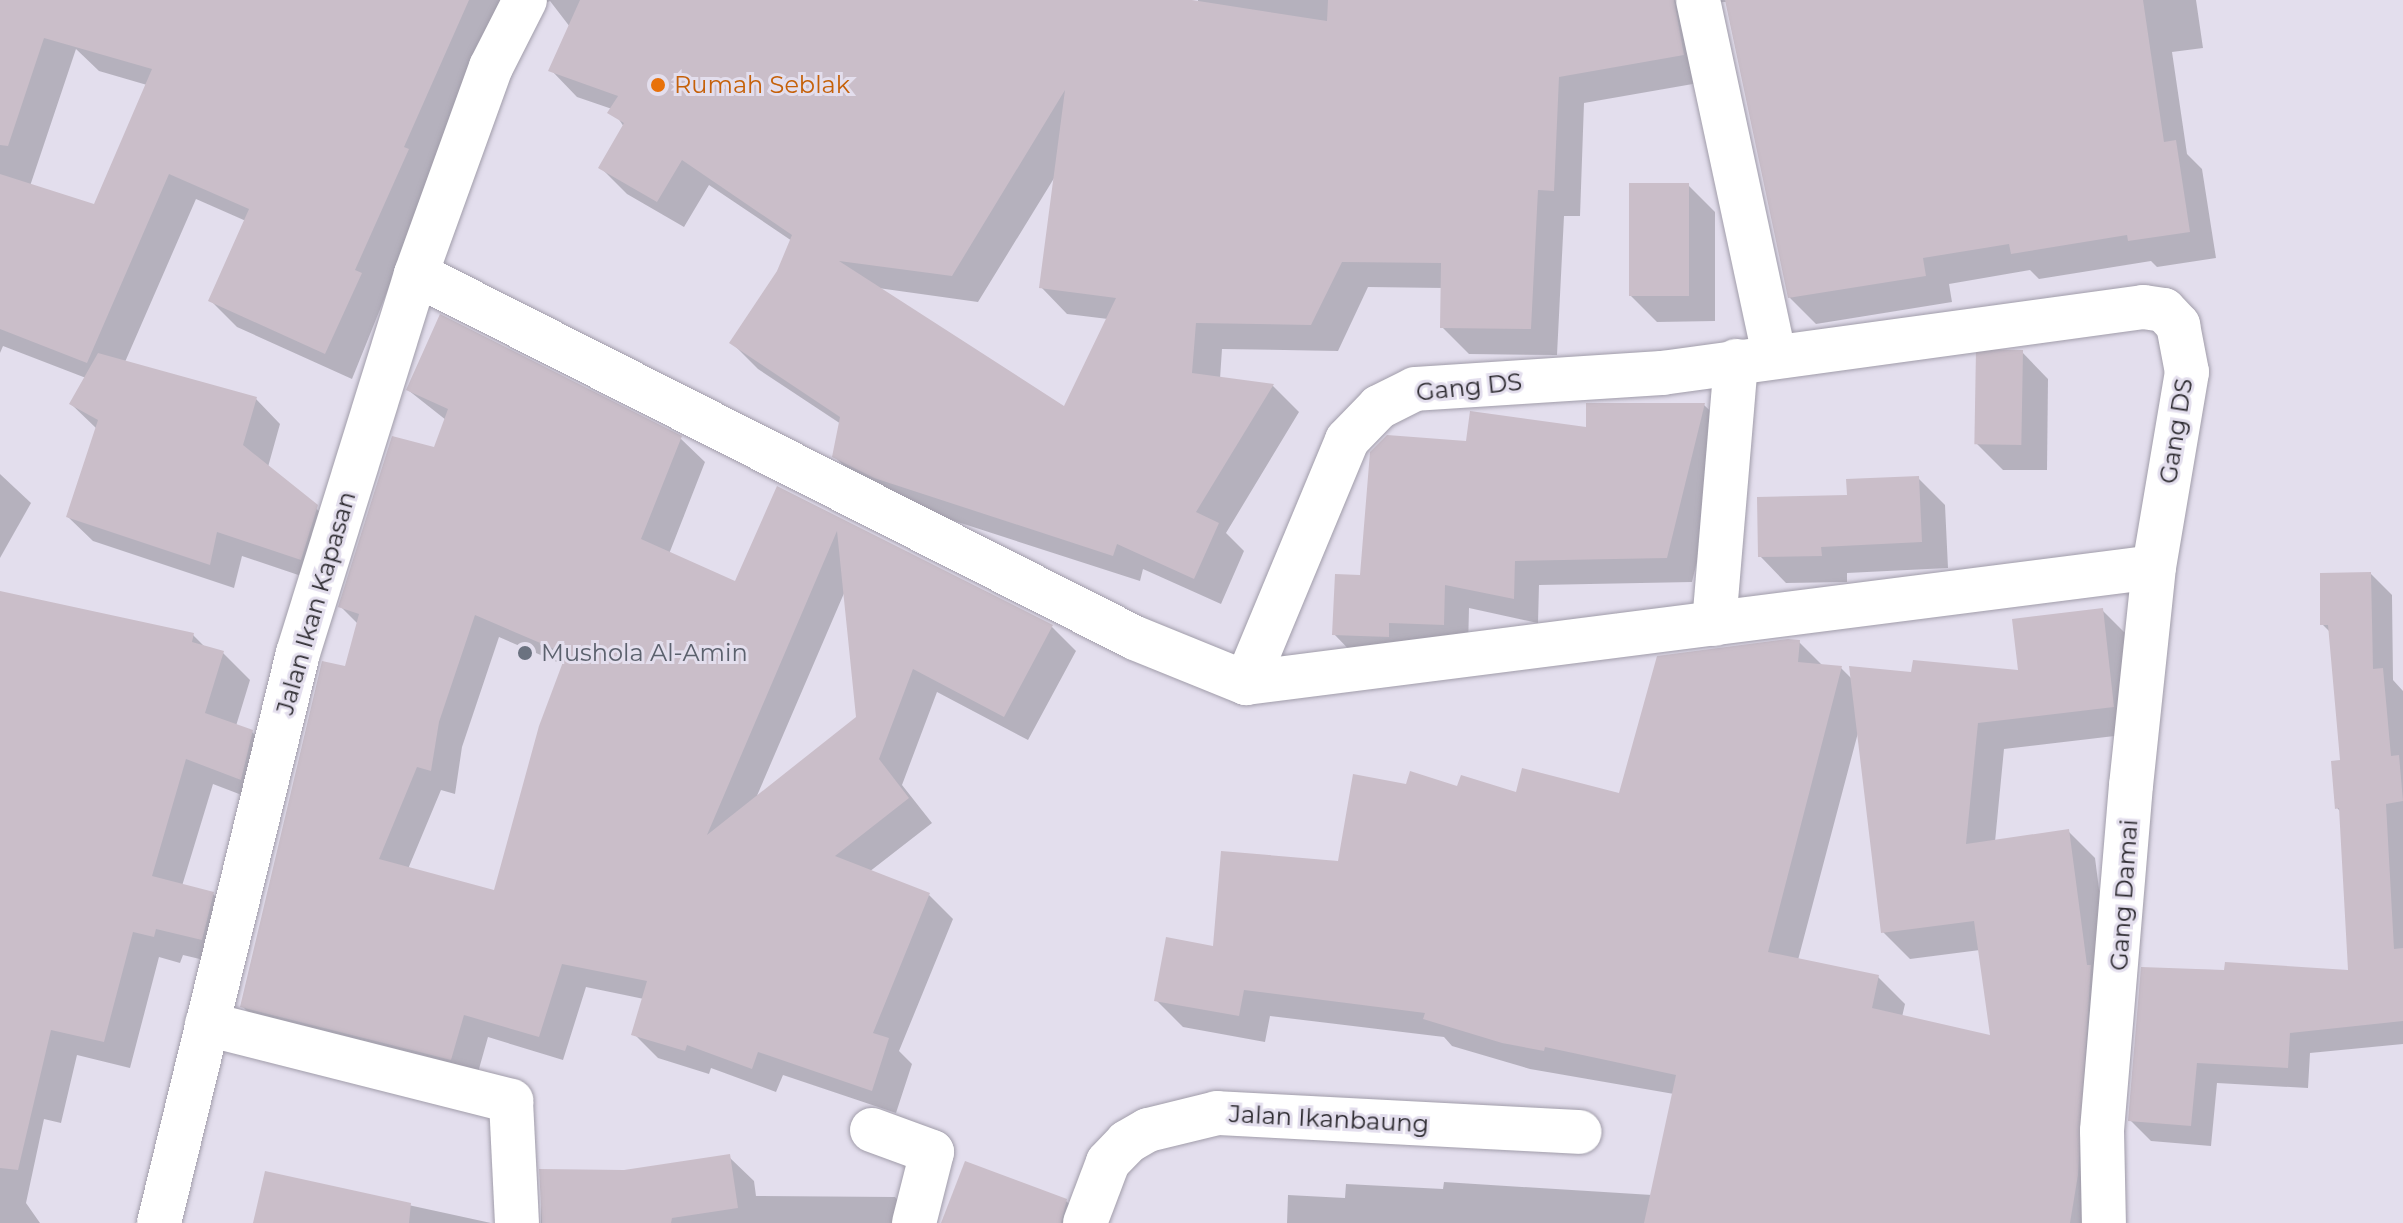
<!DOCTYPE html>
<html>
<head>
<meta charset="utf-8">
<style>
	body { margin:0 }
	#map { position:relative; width:2403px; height:1223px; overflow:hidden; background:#e3deed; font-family:Montserrat,sans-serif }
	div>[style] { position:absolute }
	.shadow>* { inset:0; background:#0003 }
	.building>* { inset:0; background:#cabec9; transform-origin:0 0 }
	.roads { filter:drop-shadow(0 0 2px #a19daa) drop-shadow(0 0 2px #a19daa) }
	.minor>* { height:44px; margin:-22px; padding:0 22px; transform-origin:22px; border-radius:22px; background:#fff }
	.dots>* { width:22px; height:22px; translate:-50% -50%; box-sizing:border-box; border:4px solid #e3deed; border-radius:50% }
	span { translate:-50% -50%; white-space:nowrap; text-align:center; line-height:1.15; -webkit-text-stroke:6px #e3deed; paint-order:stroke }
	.food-label { font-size:24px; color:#c56008 }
	.left { translate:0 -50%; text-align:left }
	.street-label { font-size:24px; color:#2b292e }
	.worship-label { font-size:24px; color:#5b616d }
</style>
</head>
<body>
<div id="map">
	<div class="shadow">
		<i style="clip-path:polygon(evenodd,0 0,1161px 0,1198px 5px,1198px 0,2196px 0,2203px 48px,2172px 52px,2187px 154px,2202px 169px,2216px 258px,2157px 267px,2151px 261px,2039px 279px,2030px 270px,1949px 284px,1952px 302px,1816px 324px,1789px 297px,1726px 2px,1719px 2px,1710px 81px,1584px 103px,1580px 216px,1564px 216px,1557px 355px,1469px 354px,1442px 327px,1443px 288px,1368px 287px,1338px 351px,1222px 349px,1220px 379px,1273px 386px,1299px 412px,1226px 533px,1244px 551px,1221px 604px,1143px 569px,1140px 581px,902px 504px,861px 483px,834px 456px,841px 424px,758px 369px,732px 343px,779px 272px,792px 241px,709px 185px,684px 227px,627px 194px,600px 167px,624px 127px,612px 109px,577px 97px,551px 70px,570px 27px,550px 1px,525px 12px,480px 61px,352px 379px,237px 327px,210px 300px,246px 221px,196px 199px,125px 362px,256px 399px,280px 424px,268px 467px,342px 531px,325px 584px,242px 556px,234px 588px,93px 541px,68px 517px,97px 429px,71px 404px,86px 378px,3px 346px,0 353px,0 0,76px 49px,99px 71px,147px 85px,95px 207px,30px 186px,76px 49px,0 0,1056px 175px,1041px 287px,1067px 314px,1108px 319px,1065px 409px,878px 288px,978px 302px,1056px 175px)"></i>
		<i style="clip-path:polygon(1688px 185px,1715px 212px,1715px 321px,1657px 322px,1630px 295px)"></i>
		<i style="clip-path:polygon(2022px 352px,2048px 379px,2047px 470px,2003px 470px,1976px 443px)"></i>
		<i style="clip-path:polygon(evenodd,408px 390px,680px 438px,705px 462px,669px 554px,736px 583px,778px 489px,1052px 627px,1076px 651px,1028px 740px,937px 692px,902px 785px,932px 823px,869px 872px,929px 895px,953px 919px,899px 1051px,912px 1064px,896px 1113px,783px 1075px,776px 1092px,711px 1068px,709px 1074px,658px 1058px,634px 1034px,644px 999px,586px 987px,563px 1060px,488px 1037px,475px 1083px,266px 1030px,242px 1006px,359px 625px,341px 607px,435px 450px,446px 420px,408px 390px,845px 591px,858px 717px,756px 798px,845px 591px,408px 390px,499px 637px,564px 665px,495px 893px,408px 869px,441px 790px,455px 794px,462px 747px,499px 637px)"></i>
		<i style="clip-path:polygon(1704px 405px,1729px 429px,1692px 582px,1539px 585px,1538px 623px,1469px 608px,1468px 649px,1358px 659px,1334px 634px,1362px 577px,1468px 443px,1588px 429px)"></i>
		<i style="clip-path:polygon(0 474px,31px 503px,0 558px)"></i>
		<i style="clip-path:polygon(1918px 478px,1945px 505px,1948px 568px,1847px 573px,1847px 582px,1786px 583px,1760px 556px,1849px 497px)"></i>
		<i style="clip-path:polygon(2371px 574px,2392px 595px,2393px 680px,2403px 691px,2403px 1044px,2310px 1053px,2308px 1088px,2217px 1083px,2211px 1146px,2151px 1141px,2130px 1120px,2143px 969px,2350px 972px,2341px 812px,2337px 808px,2342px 762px,2330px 632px,2322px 624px)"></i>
		<i style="clip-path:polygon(0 592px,193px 635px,206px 648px,223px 653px,250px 680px,236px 726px,252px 732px,279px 759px,268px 805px,213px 784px,182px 886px,213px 894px,240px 921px,229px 966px,183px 955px,180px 963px,159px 957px,130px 1068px,77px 1055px,61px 1123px,44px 1119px,26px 1203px,40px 1223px,0 1223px)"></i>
		<i style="clip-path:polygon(evenodd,2102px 610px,2129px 637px,2140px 733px,2004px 749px,1995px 842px,2068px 831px,2095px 858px,2112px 989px,2102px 1223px,1287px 1223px,1288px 1195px,1345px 1198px,1346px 1184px,1443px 1189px,1444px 1182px,1652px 1195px,1674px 1094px,1530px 1069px,1452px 1046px,1444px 1037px,1270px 1016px,1265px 1042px,1183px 1027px,1156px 1000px,1215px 948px,1340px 864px,1408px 786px,1517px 795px,1621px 795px,1799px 642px,1823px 666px,1841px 668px,1853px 680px,2020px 672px,2102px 610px,1859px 729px,1883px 932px,1910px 959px,1980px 950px,1992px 1038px,1902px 1017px,1905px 1004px,1878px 977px,1798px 960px,1859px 729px)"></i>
		<i style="clip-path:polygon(729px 1157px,754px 1181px,756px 1196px,895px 1197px,919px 1223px,541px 1223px,541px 1171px,624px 1172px)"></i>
		<i style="clip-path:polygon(266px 1174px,491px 1223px,259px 1223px)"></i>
		<i style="clip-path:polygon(1066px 1201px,1088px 1223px,942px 1223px)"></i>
	</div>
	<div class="building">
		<i style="clip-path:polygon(0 0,469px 0,404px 147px,409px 149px,355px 270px,362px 273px,325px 354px,208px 301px,249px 209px,169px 174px,87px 363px,0 329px,0 174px,94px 204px,152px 69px,44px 38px,8px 146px,0 145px)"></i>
		<i style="clip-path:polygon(evenodd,580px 0,1192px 0,1327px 21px,1328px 0,1674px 0,1684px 55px,1559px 77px,1554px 191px,1538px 190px,1531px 329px,1440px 328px,1441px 263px,1342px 262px,1311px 325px,1196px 323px,1192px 373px,1274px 384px,1196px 512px,1219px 523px,1194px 579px,1117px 544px,1113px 556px,874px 478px,832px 457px,840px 417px,729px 343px,777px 271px,792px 235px,682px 160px,657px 202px,598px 168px,624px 123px,607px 113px,618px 96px,548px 71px,580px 0,1065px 90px,1039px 288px,1116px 298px,1064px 406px,839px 261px,952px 276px,1065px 90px)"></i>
		<i style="clip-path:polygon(1725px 0,2143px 0,2164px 142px,2176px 140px,2190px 232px,2128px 241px,2127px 235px,2011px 254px,2009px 244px,1923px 258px,1926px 276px,1788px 298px)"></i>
		<i style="left:1629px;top:183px;width:60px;height:113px"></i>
		<i style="clip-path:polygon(evenodd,440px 314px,682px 436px,641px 539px,735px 581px,777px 486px,1053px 625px,1004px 717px,913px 669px,879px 759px,909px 798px,835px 856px,930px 893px,873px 1033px,889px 1038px,872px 1091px,758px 1052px,752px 1069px,687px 1045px,685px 1051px,631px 1035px,647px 981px,562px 964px,539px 1037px,464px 1015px,451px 1060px,240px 1007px,322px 661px,345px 666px,359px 614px,338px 607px,392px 436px,434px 447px,448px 409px,406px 390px,440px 314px,837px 531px,856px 717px,707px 835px,837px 531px,440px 314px,475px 615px,566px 654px,539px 726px,494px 890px,379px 859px,417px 767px,431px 771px,439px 722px,475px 615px)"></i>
		<i style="left:2023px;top:350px;width:95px;height:47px;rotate:91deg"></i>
		<i style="clip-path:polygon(98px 353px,257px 397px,243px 445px,318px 505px,301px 560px,217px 532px,210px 565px,66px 517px,98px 420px,69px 404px)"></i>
		<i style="clip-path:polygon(1586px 403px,1705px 403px,1667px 558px,1515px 561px,1514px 599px,1445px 585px,1444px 625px,1389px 623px,1389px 637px,1332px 635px,1335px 574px,1360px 575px,1370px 452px,1387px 435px,1466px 441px,1470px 411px,1586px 427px)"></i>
		<i style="clip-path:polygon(1919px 476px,1922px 542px,1821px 547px,1822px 556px,1758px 557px,1757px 497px,1847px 495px,1846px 479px)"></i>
		<i style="clip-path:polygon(2371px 572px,2373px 669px,2383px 668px,2391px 756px,2399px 755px,2403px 801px,2386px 804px,2394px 949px,2403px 948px,2403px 1021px,2290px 1033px,2288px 1068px,2197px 1063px,2191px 1126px,2128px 1121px,2141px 967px,2224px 970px,2225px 962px,2348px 970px,2339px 808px,2335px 809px,2331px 761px,2340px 760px,2328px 625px,2320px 625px,2320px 573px)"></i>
		<i style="clip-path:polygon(0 591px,194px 633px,192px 642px,224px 651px,205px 713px,253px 730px,241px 780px,186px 759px,152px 876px,214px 892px,202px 940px,156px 929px,154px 937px,133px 932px,104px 1042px,51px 1030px,18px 1170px,0 1168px)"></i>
		<i style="clip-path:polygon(2103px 608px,2114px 707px,1978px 723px,1966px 844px,2069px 829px,2087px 965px,2091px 965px,2078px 1175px,2070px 1223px,1644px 1223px,1676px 1075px,1545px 1047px,1544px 1051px,1502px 1043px,1423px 1019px,1425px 1013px,1244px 990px,1239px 1016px,1154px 1001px,1166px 937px,1213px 946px,1221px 851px,1338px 861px,1353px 774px,1406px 784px,1410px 771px,1457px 786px,1461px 775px,1516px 792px,1522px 768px,1619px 793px,1657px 656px,1788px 639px,1800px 640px,1798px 662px,1842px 666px,1768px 952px,1879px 975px,1872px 1008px,1990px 1035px,1974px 921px,1881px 933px,1849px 666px,1911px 672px,1913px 660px,2018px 670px,2012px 619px)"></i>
		<i style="clip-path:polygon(730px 1154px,738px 1208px,672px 1218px,671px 1223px,542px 1223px,539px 1169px,624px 1170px)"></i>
		<i style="clip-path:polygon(965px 1161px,1067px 1199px,1061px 1223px,941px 1223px)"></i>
		<i style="clip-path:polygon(265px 1171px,411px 1203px,409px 1223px,253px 1223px)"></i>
	</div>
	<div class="roads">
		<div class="minor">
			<i style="left:1698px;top:0;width:362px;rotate:77.9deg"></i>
			<i style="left:416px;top:274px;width:806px;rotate:26.85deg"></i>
			<i style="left:1135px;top:638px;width:120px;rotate:22.1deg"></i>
			<i style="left:1246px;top:683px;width:915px;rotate:-7.28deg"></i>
			<i style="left:1714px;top:624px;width:264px;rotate:-85.2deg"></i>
			<i style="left:1246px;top:683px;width:263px;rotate:-67.4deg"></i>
			<i style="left:1347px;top:440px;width:46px;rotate:-45.9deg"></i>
			<i style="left:1379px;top:407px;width:40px;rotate:-26.6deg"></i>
			<i style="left:1415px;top:389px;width:248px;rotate:-3.7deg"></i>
			<i style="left:1662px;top:373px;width:486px;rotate:-7.8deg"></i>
			<i style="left:2143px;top:307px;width:21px;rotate:8deg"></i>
			<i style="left:2164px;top:310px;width:21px;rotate:47deg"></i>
			<i style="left:2178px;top:325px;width:48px;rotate:79.2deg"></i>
			<i style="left:2187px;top:372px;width:198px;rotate:99.6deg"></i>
			<i style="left:2154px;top:567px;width:219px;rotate:96deg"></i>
			<i style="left:2131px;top:785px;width:347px;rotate:94.8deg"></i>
			<i style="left:2102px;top:1131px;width:92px;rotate:88.8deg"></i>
			<i style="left:207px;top:1024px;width:314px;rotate:14.2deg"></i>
			<i style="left:511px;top:1101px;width:122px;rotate:87.2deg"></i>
			<i style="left:872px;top:1130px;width:64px;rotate:20.1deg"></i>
			<i style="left:932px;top:1152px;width:73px;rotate:104.2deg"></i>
			<i style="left:159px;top:1223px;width:587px;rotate:-76.3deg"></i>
			<i style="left:298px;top:653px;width:397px;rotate:-72.7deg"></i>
			<i style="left:416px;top:274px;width:220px;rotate:-70.1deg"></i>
			<i style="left:491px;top:67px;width:75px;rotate:-63.1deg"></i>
			<i style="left:1085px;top:1223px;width:65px;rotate:-69.3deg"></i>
			<i style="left:1108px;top:1162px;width:28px;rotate:-46deg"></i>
			<i style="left:1127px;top:1142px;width:24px;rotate:-30deg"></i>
			<i style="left:1148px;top:1130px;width:71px;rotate:-13.8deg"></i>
			<i style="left:1217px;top:1113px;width:363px;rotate:3deg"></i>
		</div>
	</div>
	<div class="dots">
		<i style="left:658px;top:85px;background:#e8710a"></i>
		<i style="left:525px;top:653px;background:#6b7280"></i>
	</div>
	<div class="food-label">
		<span class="left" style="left:674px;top:85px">Rumah Seblak</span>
	</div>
	<div class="street-label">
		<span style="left:1469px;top:387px;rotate:-6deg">Gang DS</span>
		<span style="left:2176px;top:431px;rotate:-81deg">Gang DS</span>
		<span style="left:316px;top:603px;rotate:-74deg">Jalan Ikan Kapasan</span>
		<span style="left:2124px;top:895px;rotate:-86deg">Gang Damai</span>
		<span style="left:1329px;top:1119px;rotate:3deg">Jalan Ikanbaung</span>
	</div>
	<div class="worship-label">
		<span class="left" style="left:541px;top:653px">Mushola Al-Amin</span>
	</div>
</div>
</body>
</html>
